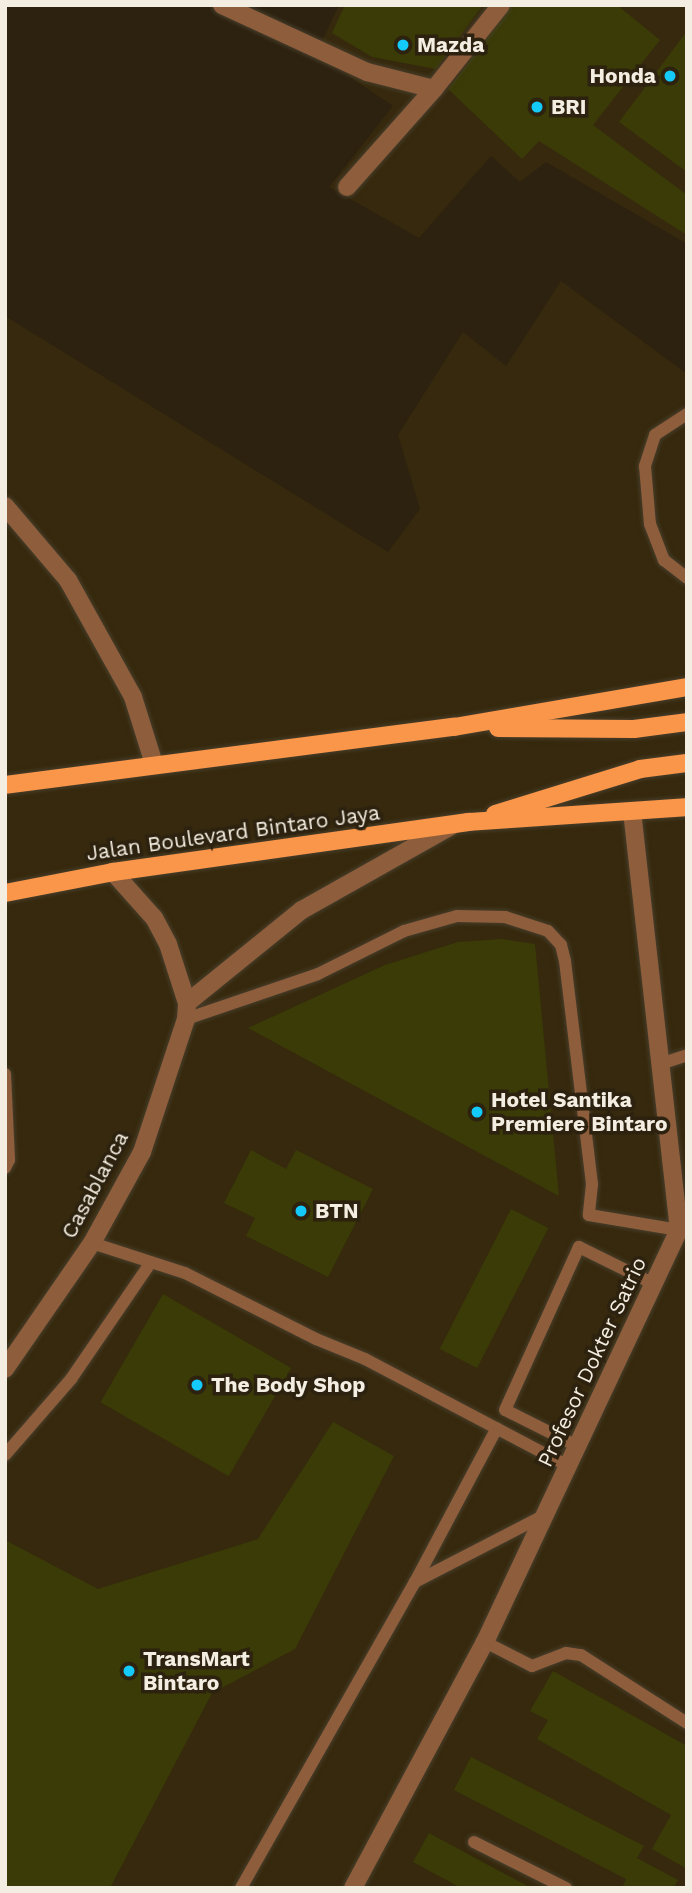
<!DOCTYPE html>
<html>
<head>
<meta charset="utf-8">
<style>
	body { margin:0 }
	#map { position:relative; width:692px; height:1893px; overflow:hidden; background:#2c220f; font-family:"Work Sans",sans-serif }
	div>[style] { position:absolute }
	.built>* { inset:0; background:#36290d }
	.building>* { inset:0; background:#3a3b07; transform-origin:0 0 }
	.roads { filter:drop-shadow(0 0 2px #483e2c) drop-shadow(0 0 2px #483e2c) }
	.service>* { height:12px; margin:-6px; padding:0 6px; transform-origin:6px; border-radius:6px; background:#8e5e3c }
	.minor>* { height:18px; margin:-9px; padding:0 9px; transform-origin:9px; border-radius:9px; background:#8e5e3c }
	.primary>* { height:18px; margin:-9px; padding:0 9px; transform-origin:9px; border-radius:9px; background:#fa964a }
	.dots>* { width:19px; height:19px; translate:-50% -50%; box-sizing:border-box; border:4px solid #2c220f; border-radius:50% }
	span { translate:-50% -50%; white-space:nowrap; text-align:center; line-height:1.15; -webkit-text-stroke:7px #2c220f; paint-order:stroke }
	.poi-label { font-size:21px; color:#f4ede1; font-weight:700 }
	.left { translate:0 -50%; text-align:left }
	.right { translate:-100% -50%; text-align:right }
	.street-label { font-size:21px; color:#f4ede1 }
	.frame { position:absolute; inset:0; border:7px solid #f4ede1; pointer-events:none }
</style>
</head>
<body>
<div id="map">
	<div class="built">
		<i style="clip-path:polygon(339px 5px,687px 5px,687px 244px,546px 162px,520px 182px,491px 156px,419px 238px,329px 187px,393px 106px,316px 54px)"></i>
		<i style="clip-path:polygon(561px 281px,687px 374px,687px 1888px,5px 1888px,5px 316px,388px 552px,420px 509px,398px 435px,463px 332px,506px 366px)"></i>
	</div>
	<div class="building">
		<i style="clip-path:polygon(345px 5px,483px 5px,436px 69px,372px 57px,332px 33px)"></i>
		<i style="clip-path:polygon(512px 5px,617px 5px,660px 40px,593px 125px,687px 195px,687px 235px,539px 141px,522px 159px,448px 89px)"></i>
		<i style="clip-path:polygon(687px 31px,687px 172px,619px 122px)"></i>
		<i style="clip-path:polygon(502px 939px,535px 944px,559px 1196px,248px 1028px,385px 965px,458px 942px)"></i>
		<i style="clip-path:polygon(251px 1150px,286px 1169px,296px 1150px,373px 1189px,328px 1277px,246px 1236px,255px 1218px,224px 1203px)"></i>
		<i style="left:511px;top:1209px;width:42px;height:157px;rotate:27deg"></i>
		<i style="left:163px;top:1294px;width:148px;height:125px;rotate:30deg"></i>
		<i style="clip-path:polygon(333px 1422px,394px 1456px,295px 1649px,212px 1693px,110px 1888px,5px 1888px,5px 1540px,98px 1589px,258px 1539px)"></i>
		<i style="clip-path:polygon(553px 1671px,687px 1746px,687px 1869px,652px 1849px,671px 1815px,537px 1739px,548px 1720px,530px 1711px)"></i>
		<i style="clip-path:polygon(471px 1757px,644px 1846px,637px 1858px,678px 1880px,673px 1888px,622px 1888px,626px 1879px,454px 1790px)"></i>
		<i style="clip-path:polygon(429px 1833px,531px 1888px,461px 1888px,413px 1862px)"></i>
	</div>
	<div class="roads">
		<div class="service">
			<i style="left:687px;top:414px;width:38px;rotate:147deg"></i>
			<i style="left:655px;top:435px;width:33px;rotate:108deg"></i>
			<i style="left:645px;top:466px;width:58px;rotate:85.1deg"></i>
			<i style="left:650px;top:524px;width:39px;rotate:69deg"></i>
			<i style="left:664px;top:560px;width:29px;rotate:38deg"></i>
			<i style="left:186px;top:1019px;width:139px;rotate:-18.8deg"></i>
			<i style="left:318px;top:974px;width:96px;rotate:-26.6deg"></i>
			<i style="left:404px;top:931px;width:55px;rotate:-15.8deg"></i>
			<i style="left:457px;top:916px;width:48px;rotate:1.2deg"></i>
			<i style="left:505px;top:917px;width:45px;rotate:18deg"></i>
			<i style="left:548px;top:931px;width:19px;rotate:47deg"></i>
			<i style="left:561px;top:945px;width:16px;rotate:76deg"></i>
			<i style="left:565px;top:961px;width:225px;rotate:83.1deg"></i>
			<i style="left:592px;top:1184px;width:31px;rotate:96deg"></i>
			<i style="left:589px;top:1215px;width:91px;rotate:9.5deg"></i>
			<i style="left:660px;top:1064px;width:28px;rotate:-18deg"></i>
			<i style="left:5px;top:1074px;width:86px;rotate:87.3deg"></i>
			<i style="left:9px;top:1160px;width:9px;rotate:117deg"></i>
			<i style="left:92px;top:1243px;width:98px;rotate:17.9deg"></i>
			<i style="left:185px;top:1273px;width:147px;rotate:26.7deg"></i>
			<i style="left:316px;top:1339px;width:53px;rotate:22.2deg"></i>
			<i style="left:365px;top:1359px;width:229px;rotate:27.8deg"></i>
			<i style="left:577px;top:1446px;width:80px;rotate:-153.4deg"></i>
			<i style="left:505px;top:1410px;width:179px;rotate:-65.6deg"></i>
			<i style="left:579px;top:1247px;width:84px;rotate:26.3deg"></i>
			<i style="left:5px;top:1455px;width:101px;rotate:-49deg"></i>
			<i style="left:71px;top:1379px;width:138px;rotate:-55.6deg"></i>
			<i style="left:415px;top:1582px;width:174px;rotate:-62deg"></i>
			<i style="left:485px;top:1642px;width:53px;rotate:27.1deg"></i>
			<i style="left:532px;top:1666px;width:36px;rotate:-21deg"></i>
			<i style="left:566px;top:1653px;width:15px;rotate:8deg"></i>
			<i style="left:581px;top:1655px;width:126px;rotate:32.7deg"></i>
			<i style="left:474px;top:1842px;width:103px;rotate:26.6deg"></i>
			<i style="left:241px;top:1888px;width:352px;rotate:-60.4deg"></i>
			<i style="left:415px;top:1582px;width:146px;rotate:-27.3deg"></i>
		</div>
		<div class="minor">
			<i style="left:222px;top:5px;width:160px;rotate:24.8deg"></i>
			<i style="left:367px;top:72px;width:69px;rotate:14.2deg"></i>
			<i style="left:434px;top:89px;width:107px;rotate:-51.4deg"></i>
			<i style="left:347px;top:187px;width:131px;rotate:-48.4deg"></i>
			<i style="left:5px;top:506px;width:97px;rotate:49.6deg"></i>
			<i style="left:68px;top:580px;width:134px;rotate:60.9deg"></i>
			<i style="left:133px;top:697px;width:70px;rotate:72.6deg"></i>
			<i style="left:187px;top:1003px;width:148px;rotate:-39deg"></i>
			<i style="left:302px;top:910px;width:171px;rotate:-29.4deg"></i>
			<i style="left:5px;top:1369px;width:153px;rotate:-55.4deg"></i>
			<i style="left:92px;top:1243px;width:104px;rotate:-61.2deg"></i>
			<i style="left:142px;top:1152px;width:140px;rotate:-71.7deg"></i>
			<i style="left:186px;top:1019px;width:16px;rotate:-86deg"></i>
			<i style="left:187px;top:1003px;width:62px;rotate:-107.9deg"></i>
			<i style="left:168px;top:944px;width:30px;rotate:-118deg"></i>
			<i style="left:154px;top:918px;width:62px;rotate:-131.7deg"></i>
			<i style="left:353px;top:1888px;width:279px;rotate:-61.8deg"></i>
			<i style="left:485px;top:1642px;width:455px;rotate:-64.8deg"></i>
			<i style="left:679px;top:1230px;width:421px;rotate:-96.4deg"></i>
		</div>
		<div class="primary">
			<i style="left:498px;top:728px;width:136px;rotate:0.4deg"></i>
			<i style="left:634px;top:729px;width:53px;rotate:-7.5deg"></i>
			<i style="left:5px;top:785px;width:453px;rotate:-7.4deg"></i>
			<i style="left:454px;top:727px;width:236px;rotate:-9.7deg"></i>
			<i style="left:495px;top:814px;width:152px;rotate:-17.2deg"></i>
			<i style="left:640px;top:769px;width:47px;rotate:-7.3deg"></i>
			<i style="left:5px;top:893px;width:110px;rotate:-11deg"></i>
			<i style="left:113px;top:872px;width:359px;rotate:-8deg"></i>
			<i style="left:468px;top:822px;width:220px;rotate:-3.9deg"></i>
		</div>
	</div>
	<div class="dots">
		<i style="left:403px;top:45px;background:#14cafb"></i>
		<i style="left:670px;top:76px;background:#14cafb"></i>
		<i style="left:537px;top:107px;background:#14cafb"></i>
		<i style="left:477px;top:1112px;background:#14cafb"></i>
		<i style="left:301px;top:1211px;background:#14cafb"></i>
		<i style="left:197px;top:1385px;background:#14cafb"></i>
		<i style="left:129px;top:1671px;background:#14cafb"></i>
	</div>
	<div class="poi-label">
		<span class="left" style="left:417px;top:45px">Mazda</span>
		<span class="right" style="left:656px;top:76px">Honda</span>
		<span class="left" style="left:551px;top:107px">BRI</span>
		<span class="left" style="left:491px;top:1112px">Hotel Santika<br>Premiere Bintaro</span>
		<span class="left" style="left:315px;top:1211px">BTN</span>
		<span class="left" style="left:211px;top:1385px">The Body Shop</span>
		<span class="left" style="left:143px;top:1671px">TransMart<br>Bintaro</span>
	</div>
	<div class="street-label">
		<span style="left:233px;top:833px;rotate:-8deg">Jalan Boulevard Bintaro Jaya</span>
		<span style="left:95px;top:1185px;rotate:-62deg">Casablanca</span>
		<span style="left:592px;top:1362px;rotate:-65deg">Profesor Dokter Satrio</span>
	</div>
	<div class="frame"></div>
</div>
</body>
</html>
